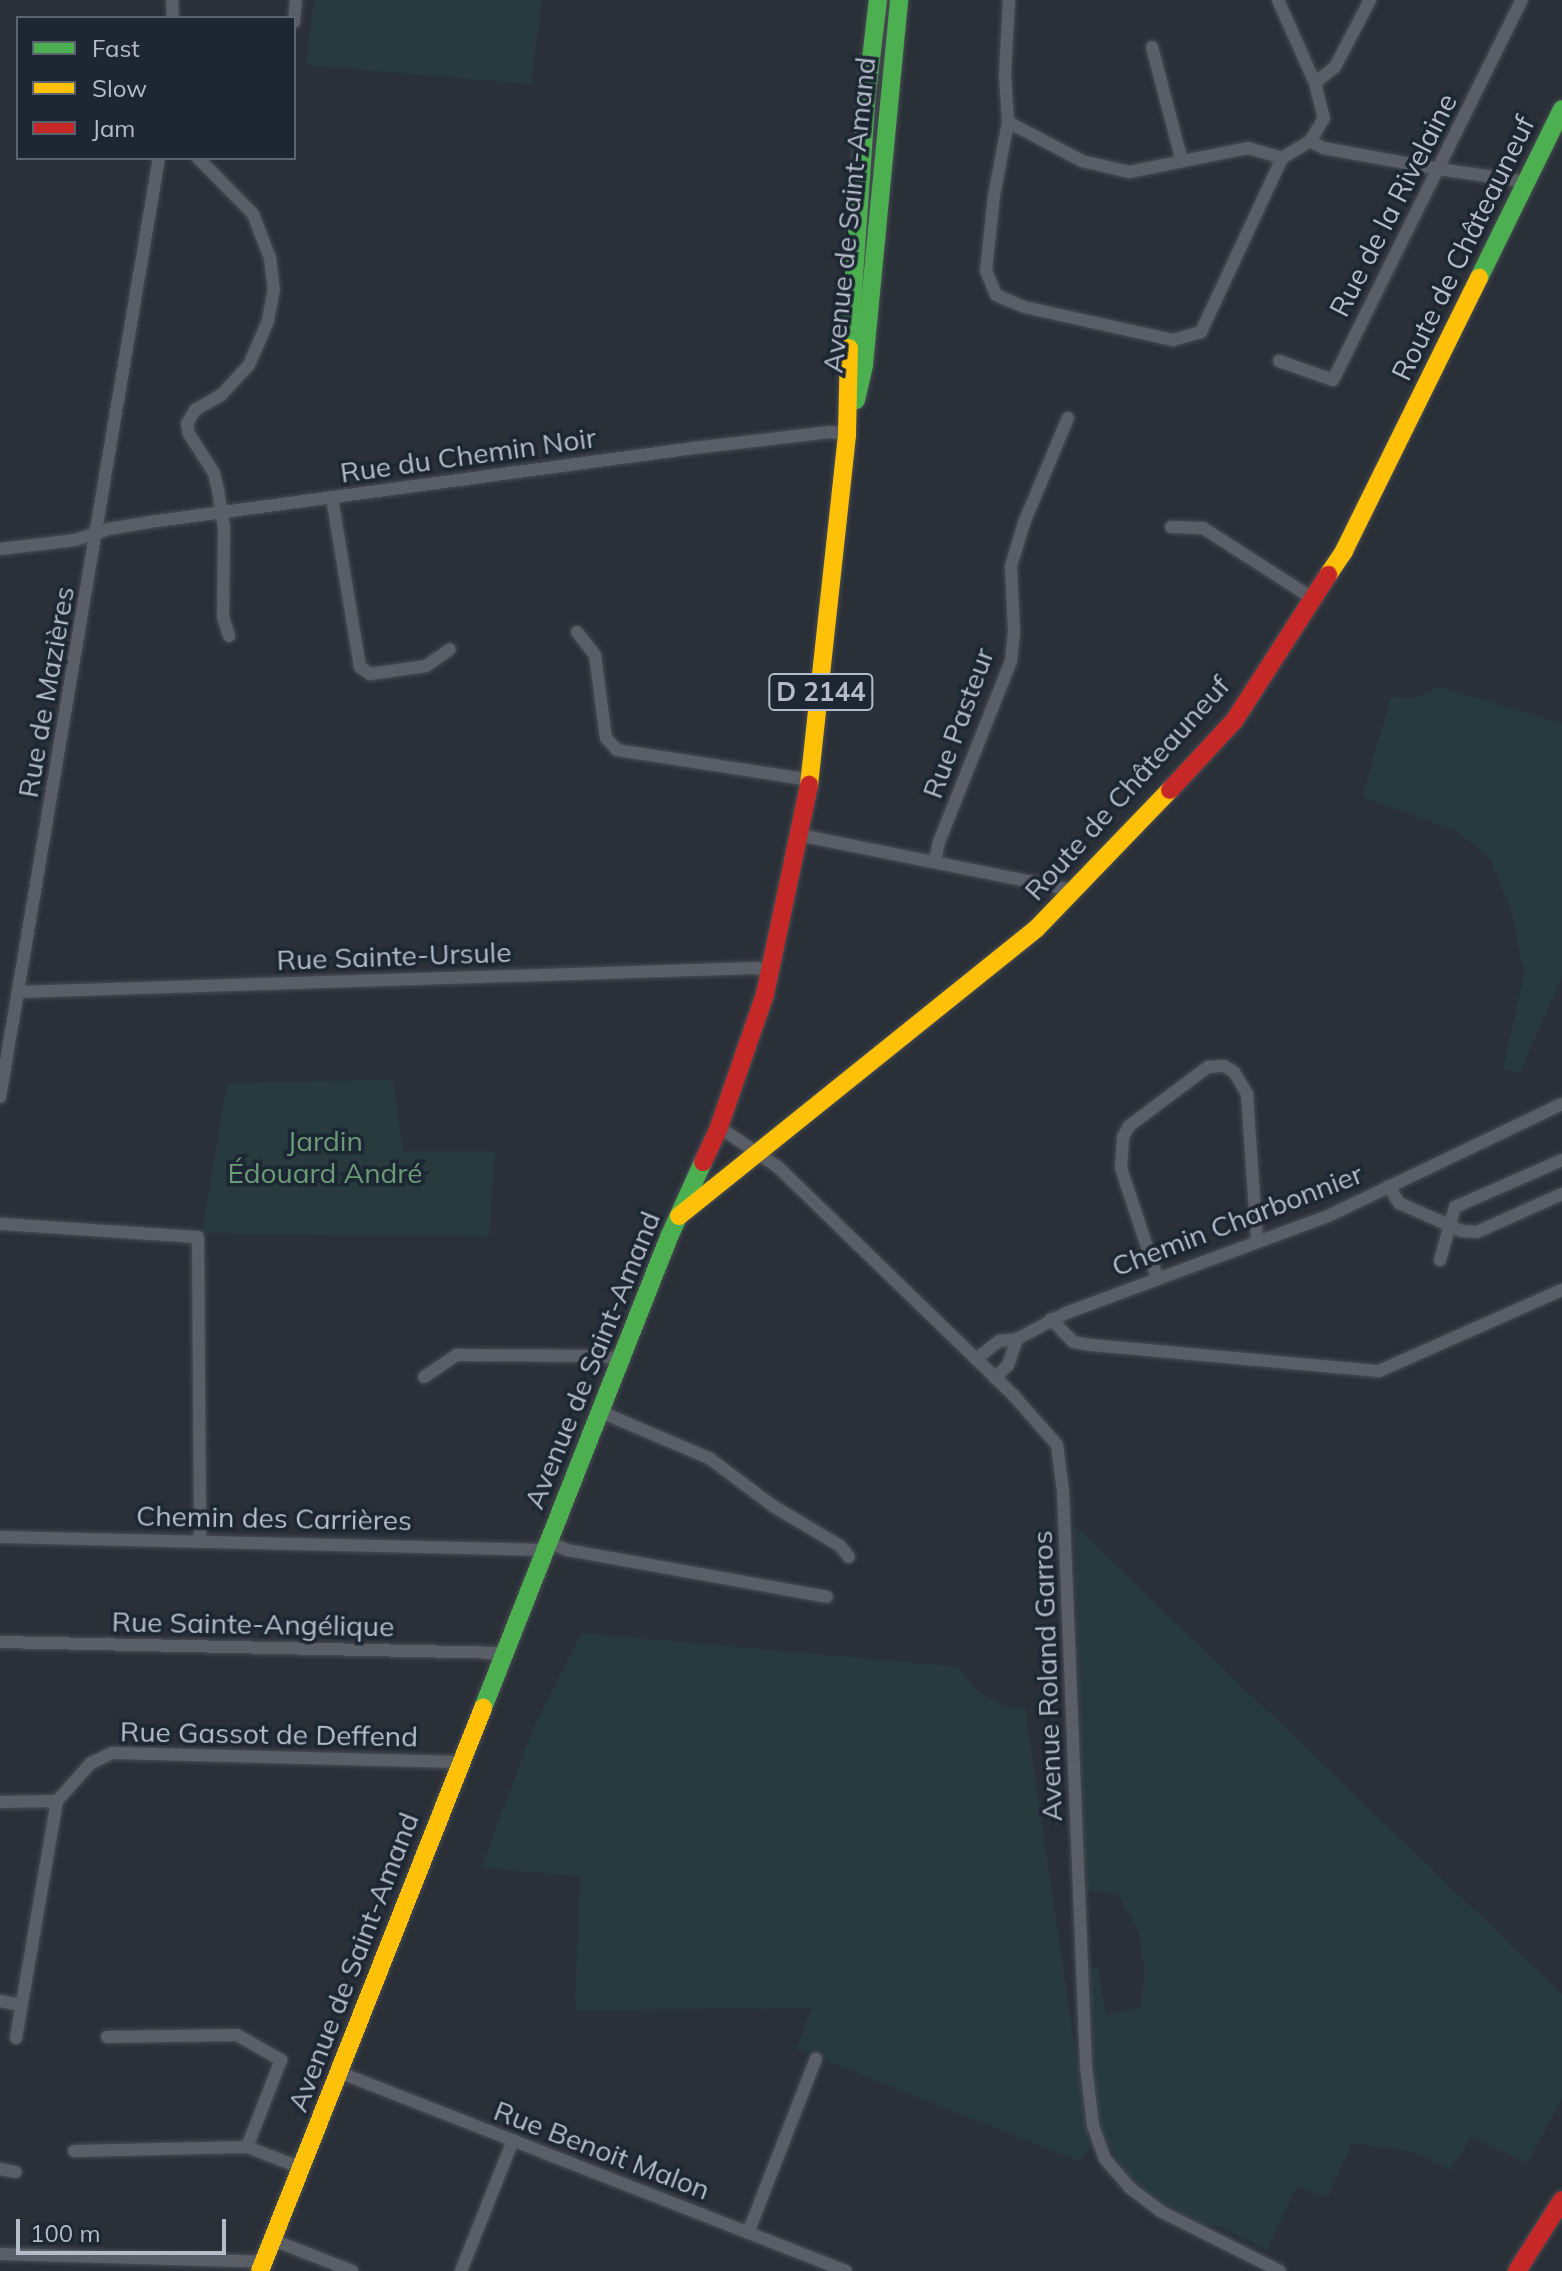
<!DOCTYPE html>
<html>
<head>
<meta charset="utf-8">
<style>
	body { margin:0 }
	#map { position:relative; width:1562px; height:2271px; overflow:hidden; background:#2a3038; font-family:Mulish,sans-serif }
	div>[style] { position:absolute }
	.green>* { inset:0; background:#273a3e }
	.roads { filter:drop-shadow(0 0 2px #484c53) drop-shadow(0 0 2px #484c53) }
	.street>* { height:12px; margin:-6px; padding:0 6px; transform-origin:6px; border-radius:6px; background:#5a5e66 }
	.fast>* { height:18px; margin:-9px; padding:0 9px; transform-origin:9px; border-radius:9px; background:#4caf50 }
	.slow>* { height:18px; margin:-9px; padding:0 9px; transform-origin:9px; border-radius:9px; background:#ffc107 }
	.jam>* { height:18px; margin:-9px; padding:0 9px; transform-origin:9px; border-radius:9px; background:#c62828 }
	span { translate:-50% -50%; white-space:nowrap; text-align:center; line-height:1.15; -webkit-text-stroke:7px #1d2633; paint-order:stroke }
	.shield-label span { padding:2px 6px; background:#1d2633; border:2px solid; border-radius:6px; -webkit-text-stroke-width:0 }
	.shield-label { font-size:26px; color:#b4bcc9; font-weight:700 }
	.street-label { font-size:28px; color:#b4bcc9 }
	.park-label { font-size:28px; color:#6b9a76 }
	.legend { position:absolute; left:16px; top:16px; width:280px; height:144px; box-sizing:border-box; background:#1d2633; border:2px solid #59626f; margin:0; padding:10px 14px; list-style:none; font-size:24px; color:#b4bcc9 }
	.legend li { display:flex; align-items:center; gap:16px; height:40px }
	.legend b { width:40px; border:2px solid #59626f }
	.scale { position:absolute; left:16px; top:2219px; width:210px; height:36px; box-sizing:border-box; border:4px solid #b4bcc9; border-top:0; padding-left:10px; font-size:24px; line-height:28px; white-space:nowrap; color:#b4bcc9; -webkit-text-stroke:6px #1d2633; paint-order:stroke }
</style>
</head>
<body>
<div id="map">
	<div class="green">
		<i style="clip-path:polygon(314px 0,542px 0,531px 84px,306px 65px)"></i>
		<i style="clip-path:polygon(1438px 687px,1562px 723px,1562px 977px,1520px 1072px,1503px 1069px,1524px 975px,1512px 912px,1490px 859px,1457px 831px,1362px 797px,1391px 697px,1417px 698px)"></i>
		<i style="clip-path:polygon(393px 1080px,403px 1151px,495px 1151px,489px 1237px,202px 1233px,227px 1083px)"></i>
		<i style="clip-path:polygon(1074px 1525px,1562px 1994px,1562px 2099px,1527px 2163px,1472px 2137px,1450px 2170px,1414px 2152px,1352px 2143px,1327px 2198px,1297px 2186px,1267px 2250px,1219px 2226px,1202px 2225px,1156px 2200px,1128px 2175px,1106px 2141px,1095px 2103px,1089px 1967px,1098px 1968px,1106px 2015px,1141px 2007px,1144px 1970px,1139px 1932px,1118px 1894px,1086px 1891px)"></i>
		<i style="clip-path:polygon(582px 1633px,958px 1667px,979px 1692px,1004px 1706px,1025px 1709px,1090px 2150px,1079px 2161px,797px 2049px,811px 2008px,575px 2010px,580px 1876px,481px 1868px,535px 1724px)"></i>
	</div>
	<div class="roads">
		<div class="street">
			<i style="left:172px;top:0;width:18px;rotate:87deg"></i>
			<i style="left:1009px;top:0;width:75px;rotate:93.1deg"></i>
			<i style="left:1005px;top:75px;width:47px;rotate:86.3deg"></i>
			<i style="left:1008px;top:122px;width:75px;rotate:100.7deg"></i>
			<i style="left:994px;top:196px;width:75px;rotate:96.1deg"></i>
			<i style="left:986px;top:271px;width:26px;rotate:67deg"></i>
			<i style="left:996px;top:295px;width:30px;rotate:23deg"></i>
			<i style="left:1024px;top:307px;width:153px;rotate:12.5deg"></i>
			<i style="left:1173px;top:340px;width:29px;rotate:-16deg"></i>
			<i style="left:1201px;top:332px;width:192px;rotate:-65deg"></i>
			<i style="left:1278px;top:0;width:91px;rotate:66deg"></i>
			<i style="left:1315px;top:83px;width:36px;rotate:76deg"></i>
			<i style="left:1324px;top:118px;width:27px;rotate:121deg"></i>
			<i style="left:294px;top:22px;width:22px;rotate:-85deg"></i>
			<i style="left:1152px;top:47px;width:118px;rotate:75.3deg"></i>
			<i style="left:1315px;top:83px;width:26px;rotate:-39deg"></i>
			<i style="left:1335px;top:67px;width:76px;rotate:-62.4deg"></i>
			<i style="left:1008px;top:122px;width:84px;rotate:27.8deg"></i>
			<i style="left:1082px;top:161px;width:48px;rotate:13.2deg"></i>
			<i style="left:1129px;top:172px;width:121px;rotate:-11.4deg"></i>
			<i style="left:1248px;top:148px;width:35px;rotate:16deg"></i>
			<i style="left:1282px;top:158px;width:33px;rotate:-31deg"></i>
			<i style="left:1310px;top:141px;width:15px;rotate:28deg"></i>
			<i style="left:1323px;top:148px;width:117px;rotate:10.3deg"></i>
			<i style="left:1438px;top:169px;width:91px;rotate:8.2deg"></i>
			<i style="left:198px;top:158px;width:78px;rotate:45.5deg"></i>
			<i style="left:253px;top:214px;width:47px;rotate:68.9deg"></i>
			<i style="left:270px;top:258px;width:31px;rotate:83deg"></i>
			<i style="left:274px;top:289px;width:33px;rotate:101deg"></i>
			<i style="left:268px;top:321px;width:48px;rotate:113.4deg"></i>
			<i style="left:249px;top:365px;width:41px;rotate:133deg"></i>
			<i style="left:221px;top:395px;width:30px;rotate:150deg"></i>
			<i style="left:195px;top:410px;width:16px;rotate:120deg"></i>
			<i style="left:187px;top:424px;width:10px;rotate:79deg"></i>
			<i style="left:189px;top:434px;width:46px;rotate:57.3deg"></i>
			<i style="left:214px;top:473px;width:17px;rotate:77deg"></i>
			<i style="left:218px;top:490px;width:36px;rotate:81deg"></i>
			<i style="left:224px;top:526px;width:91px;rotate:90.6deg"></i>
			<i style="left:223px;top:617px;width:20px;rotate:72deg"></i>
			<i style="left:1279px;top:361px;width:57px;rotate:19.4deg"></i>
			<i style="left:1333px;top:380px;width:424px;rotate:-63.6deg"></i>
			<i style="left:332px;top:498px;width:171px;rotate:80.6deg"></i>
			<i style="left:360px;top:667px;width:12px;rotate:35deg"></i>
			<i style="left:370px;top:674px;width:57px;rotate:-8.1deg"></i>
			<i style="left:426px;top:666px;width:29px;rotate:-35deg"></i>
			<i style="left:1171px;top:527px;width:32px;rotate:2deg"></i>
			<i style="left:1203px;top:528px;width:133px;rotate:32.7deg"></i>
			<i style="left:0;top:549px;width:76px;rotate:-6.8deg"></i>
			<i style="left:75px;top:540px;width:35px;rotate:-18deg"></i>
			<i style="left:108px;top:529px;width:50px;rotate:-9.3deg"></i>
			<i style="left:157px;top:521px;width:542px;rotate:-7.74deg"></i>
			<i style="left:694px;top:448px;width:137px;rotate:-6.7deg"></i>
			<i style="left:830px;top:432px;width:17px;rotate:7deg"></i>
			<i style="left:577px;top:632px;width:29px;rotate:52deg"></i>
			<i style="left:595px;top:655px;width:84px;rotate:82.5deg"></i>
			<i style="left:606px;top:738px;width:16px;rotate:47deg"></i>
			<i style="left:617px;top:750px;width:195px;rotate:8.8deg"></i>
			<i style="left:799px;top:835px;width:283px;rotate:11.4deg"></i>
			<i style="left:935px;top:862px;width:20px;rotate:-79deg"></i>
			<i style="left:939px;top:842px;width:195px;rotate:-68.3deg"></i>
			<i style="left:1011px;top:661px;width:28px;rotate:-84deg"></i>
			<i style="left:1014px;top:633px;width:67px;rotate:-92.6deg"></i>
			<i style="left:1011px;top:566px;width:45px;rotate:-73.2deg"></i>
			<i style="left:1024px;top:523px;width:114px;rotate:-67.3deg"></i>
			<i style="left:18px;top:992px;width:738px;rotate:-1.86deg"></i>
			<i style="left:756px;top:968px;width:14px;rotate:12deg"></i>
			<i style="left:0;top:1097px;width:952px;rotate:-80.39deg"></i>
			<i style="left:719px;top:1127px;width:71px;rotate:34.1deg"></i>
			<i style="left:778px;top:1167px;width:329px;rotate:44.1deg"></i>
			<i style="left:1014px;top:1396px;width:65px;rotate:48.7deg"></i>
			<i style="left:1057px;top:1445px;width:46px;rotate:82.6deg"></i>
			<i style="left:1063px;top:1491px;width:575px;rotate:87.71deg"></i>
			<i style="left:1086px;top:2066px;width:60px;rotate:83.3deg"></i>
			<i style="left:1093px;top:2126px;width:35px;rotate:70deg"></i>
			<i style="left:1105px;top:2159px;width:38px;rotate:49deg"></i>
			<i style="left:1130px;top:2188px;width:38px;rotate:37deg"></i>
			<i style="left:1160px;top:2211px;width:134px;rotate:26.6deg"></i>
			<i style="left:1389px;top:1186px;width:20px;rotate:60deg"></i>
			<i style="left:1399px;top:1203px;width:69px;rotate:24deg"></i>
			<i style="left:1462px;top:1231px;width:15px;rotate:4deg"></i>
			<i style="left:1477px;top:1232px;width:93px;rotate:-24.1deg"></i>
			<i style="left:0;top:1224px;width:198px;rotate:3.8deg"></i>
			<i style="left:198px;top:1237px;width:302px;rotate:89.6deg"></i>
			<i style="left:1440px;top:1260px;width:55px;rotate:-74.2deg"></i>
			<i style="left:1455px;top:1207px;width:117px;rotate:-23.7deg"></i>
			<i style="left:1157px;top:1277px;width:115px;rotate:-108.3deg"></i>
			<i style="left:1121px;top:1168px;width:31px;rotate:-86deg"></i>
			<i style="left:1123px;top:1137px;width:13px;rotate:-61deg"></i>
			<i style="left:1129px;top:1126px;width:99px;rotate:-36.8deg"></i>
			<i style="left:1208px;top:1067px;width:16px;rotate:-4deg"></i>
			<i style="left:1224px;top:1066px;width:12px;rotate:31deg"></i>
			<i style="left:1234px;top:1072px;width:26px;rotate:59deg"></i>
			<i style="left:1247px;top:1094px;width:148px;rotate:86.1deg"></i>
			<i style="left:1051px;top:1319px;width:32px;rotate:46deg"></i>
			<i style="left:1073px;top:1342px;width:19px;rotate:9deg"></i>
			<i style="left:1092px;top:1345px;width:288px;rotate:5.2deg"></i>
			<i style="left:1379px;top:1371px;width:200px;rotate:-23.9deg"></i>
			<i style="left:976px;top:1359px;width:29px;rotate:-38deg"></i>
			<i style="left:999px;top:1341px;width:18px;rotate:-6deg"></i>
			<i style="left:1017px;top:1339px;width:55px;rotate:-28deg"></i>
			<i style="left:1066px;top:1313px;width:279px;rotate:-20.3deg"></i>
			<i style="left:1328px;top:1216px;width:259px;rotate:-25.6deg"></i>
			<i style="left:424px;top:1377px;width:40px;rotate:-34deg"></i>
			<i style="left:457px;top:1355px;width:148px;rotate:0.4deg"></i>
			<i style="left:605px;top:1356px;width:16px;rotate:18deg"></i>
			<i style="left:995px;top:1378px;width:18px;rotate:-45deg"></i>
			<i style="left:1008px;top:1365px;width:28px;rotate:-71deg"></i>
			<i style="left:601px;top:1412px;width:117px;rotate:23.1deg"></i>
			<i style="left:709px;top:1458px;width:80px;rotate:36.9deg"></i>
			<i style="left:773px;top:1506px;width:78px;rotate:30.8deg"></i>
			<i style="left:840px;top:1546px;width:14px;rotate:51deg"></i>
			<i style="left:0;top:1537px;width:547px;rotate:1.36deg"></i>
			<i style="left:550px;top:1543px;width:18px;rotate:22deg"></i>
			<i style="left:567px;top:1550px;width:264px;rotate:10.2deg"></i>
			<i style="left:0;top:1642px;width:506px;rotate:1.25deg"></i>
			<i style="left:0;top:1802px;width:57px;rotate:-1deg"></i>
			<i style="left:57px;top:1801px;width:51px;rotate:-48.2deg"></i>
			<i style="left:91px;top:1763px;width:23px;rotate:-25deg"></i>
			<i style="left:112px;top:1753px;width:348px;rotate:1.5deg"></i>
			<i style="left:0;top:2001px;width:21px;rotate:11deg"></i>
			<i style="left:107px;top:2037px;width:130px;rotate:-0.9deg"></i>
			<i style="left:237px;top:2035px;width:51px;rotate:29.6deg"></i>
			<i style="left:281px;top:2060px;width:93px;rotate:111.3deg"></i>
			<i style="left:16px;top:2038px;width:241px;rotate:-80.2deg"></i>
			<i style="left:341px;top:2073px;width:542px;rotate:21.41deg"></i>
			<i style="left:74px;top:2151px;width:173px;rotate:-1.3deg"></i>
			<i style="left:247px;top:2147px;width:59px;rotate:20.9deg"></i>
			<i style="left:0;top:2169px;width:16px;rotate:11deg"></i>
			<i style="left:748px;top:2233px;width:187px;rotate:-68.7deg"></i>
			<i style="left:273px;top:2240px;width:85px;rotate:21.4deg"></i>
			<i style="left:0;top:2254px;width:264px;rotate:1.7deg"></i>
			<i style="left:461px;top:2271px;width:141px;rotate:-68.3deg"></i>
		</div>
		<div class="fast">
			<i style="left:1479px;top:278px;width:188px;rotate:-63.8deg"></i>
			<i style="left:849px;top:348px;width:256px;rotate:-86deg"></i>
			<i style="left:867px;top:93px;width:94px;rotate:-83.3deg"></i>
			<i style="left:856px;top:400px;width:36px;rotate:-77deg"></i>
			<i style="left:864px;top:365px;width:367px;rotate:-84.5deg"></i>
			<i style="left:483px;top:1708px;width:506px;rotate:-68.45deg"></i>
			<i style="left:669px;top:1237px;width:82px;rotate:-65.6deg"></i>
		</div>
		<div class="slow">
			<i style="left:1328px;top:575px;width:29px;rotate:-56deg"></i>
			<i style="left:1344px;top:551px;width:305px;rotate:-63.7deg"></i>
			<i style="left:809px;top:785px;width:353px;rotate:-83.8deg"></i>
			<i style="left:847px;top:434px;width:86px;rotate:-88.7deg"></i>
			<i style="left:679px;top:1216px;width:459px;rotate:-38.8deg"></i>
			<i style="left:1037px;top:928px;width:192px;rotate:-46.1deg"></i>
			<i style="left:260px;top:2271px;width:606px;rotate:-68.39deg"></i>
		</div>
		<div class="jam">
			<i style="left:1170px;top:790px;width:94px;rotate:-47.2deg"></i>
			<i style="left:1234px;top:721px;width:174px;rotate:-57.2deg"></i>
			<i style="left:703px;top:1162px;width:38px;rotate:-65deg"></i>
			<i style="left:719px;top:1127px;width:141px;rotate:-70.9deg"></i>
			<i style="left:765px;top:994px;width:214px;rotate:-78.1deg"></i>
			<i style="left:1517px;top:2271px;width:84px;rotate:-57.6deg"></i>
		</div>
	</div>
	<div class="shield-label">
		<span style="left:821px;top:692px">D 2144</span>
	</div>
	<div class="street-label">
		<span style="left:1393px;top:205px;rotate:-63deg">Rue de la Rivelaine</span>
		<span style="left:849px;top:215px;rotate:-84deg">Avenue de Saint-Amand</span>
		<span style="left:1463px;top:248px;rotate:-64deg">Route de Châteauneuf</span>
		<span style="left:468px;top:455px;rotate:-8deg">Rue du Chemin Noir</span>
		<span style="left:46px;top:692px;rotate:-80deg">Rue de Mazières</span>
		<span style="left:958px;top:723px;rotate:-70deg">Rue Pasteur</span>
		<span style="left:1127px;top:788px;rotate:-48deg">Route de Châteauneuf</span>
		<span style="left:394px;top:956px;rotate:-2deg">Rue Sainte-Ursule</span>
		<span style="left:1237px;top:1220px;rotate:-21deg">Chemin Charbonnier</span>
		<span style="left:592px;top:1360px;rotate:-68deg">Avenue de Saint-Amand</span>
		<span style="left:274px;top:1518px;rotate:1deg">Chemin des Carrières</span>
		<span style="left:253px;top:1624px;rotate:1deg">Rue Sainte-Angélique</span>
		<span style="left:1047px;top:1676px;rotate:-92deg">Avenue Roland Garros</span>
		<span style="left:269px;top:1734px;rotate:1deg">Rue Gassot de Deffend</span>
		<span style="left:353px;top:1962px;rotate:-69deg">Avenue de Saint-Amand</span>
		<span style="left:602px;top:2150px;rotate:21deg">Rue Benoit Malon</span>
	</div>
	<div class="park-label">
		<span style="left:325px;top:1157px">Jardin<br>Édouard André</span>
	</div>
	<ul class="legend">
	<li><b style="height:10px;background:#4caf50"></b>Fast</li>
	<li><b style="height:10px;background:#ffc107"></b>Slow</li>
	<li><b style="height:10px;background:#c62828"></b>Jam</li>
	</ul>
	<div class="scale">100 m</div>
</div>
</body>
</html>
